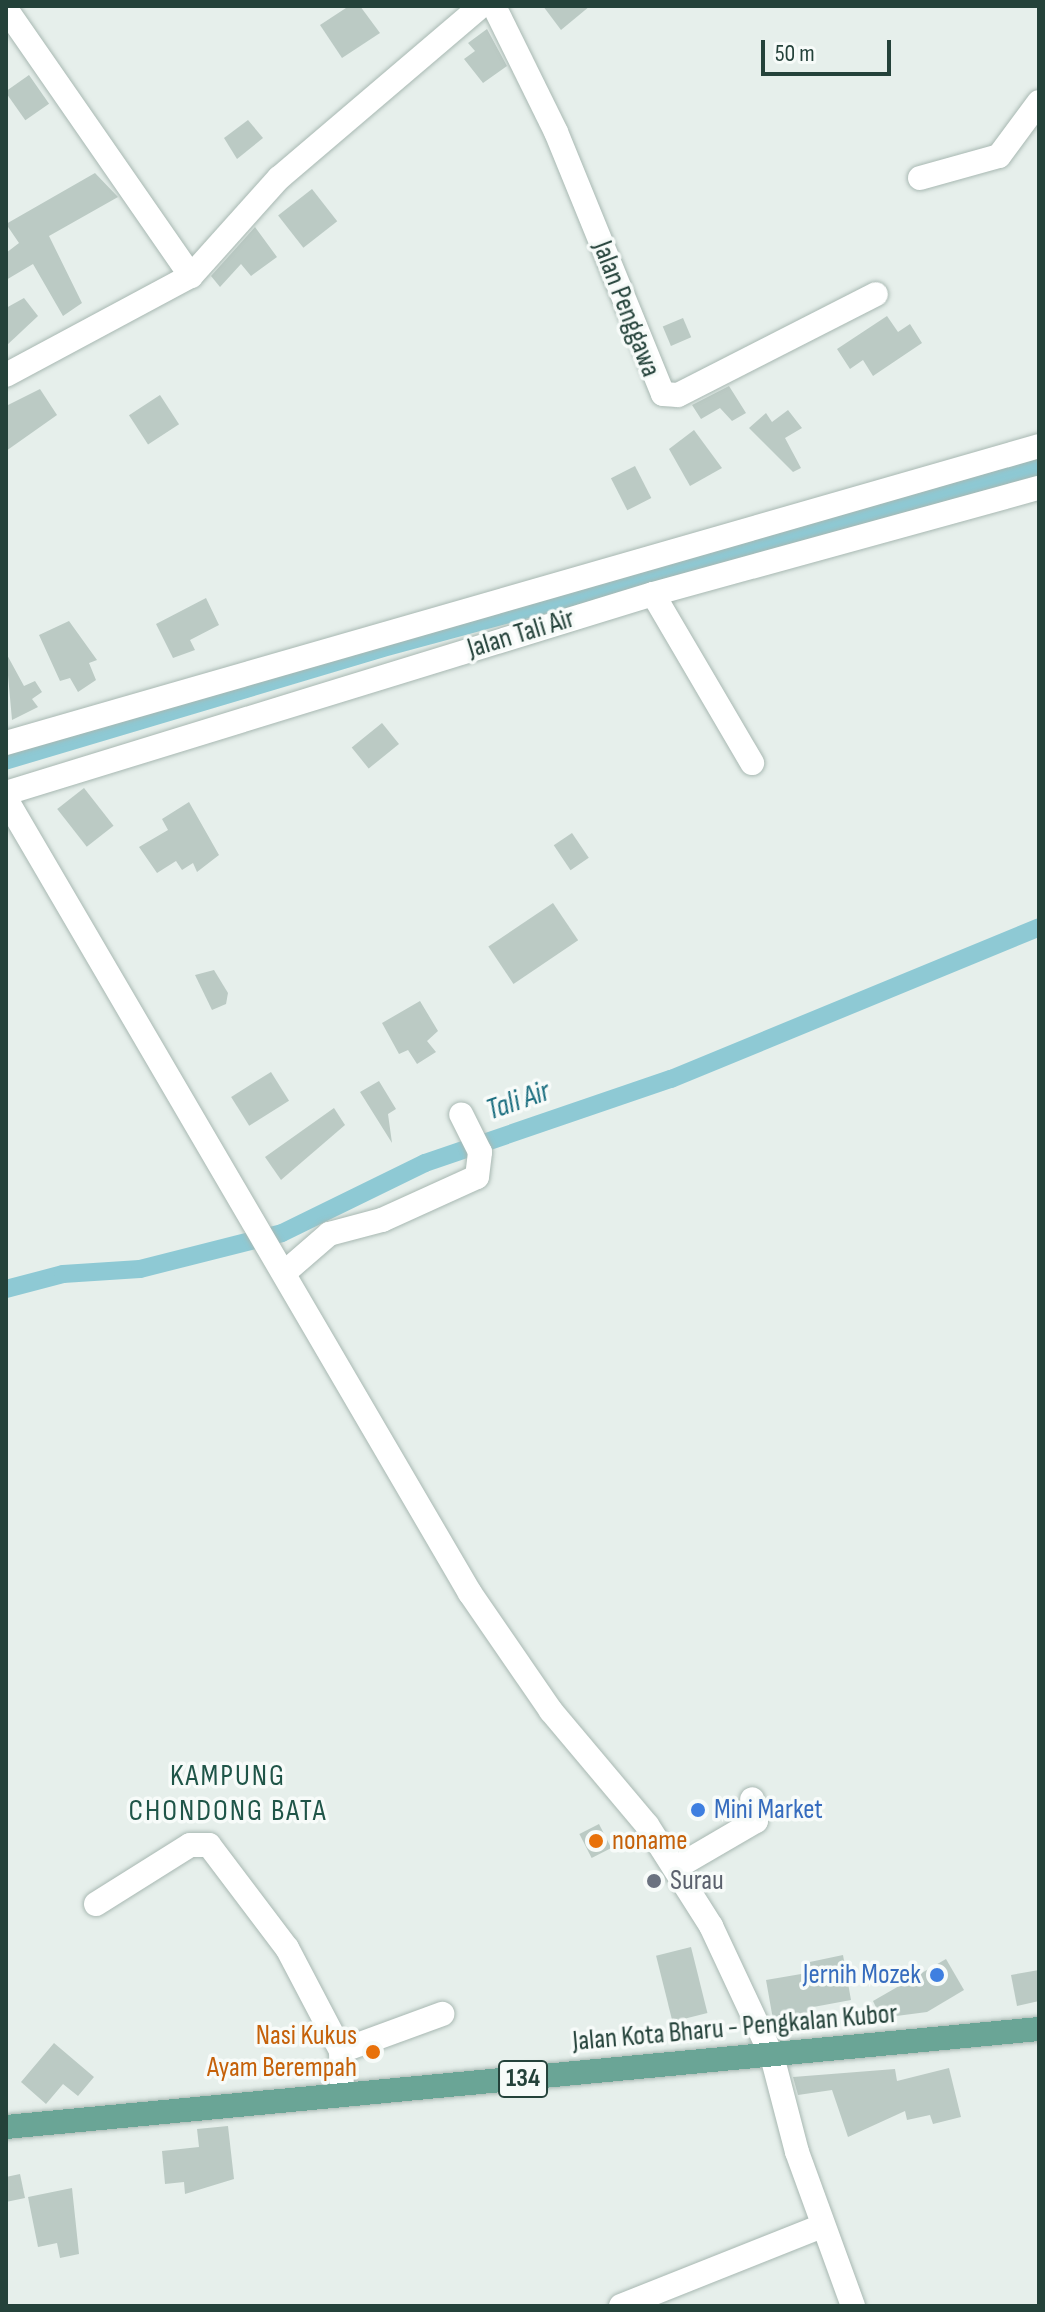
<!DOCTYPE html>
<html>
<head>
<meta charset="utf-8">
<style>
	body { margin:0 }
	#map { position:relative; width:1045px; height:2312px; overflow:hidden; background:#e6efeb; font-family:"Sofia Sans Condensed",sans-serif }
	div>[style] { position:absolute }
	.water>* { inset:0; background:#8ec9d4 }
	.canal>* { height:18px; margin:-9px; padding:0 9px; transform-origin:9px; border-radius:9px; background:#8ec9d4 }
	.building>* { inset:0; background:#bbcac4; transform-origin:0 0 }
	.roads { filter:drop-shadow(0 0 2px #a8b8b2) drop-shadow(0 0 2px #a8b8b2) }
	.minor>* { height:24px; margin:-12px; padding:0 12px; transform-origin:12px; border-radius:12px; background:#fff }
	.major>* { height:24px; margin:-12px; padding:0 12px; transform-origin:12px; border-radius:12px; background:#6aa596 }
	.dots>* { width:22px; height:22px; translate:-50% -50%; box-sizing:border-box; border:4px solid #f7fbf9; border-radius:50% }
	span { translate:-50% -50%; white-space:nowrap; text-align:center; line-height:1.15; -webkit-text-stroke:7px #f7fbf9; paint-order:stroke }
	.shield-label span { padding:2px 6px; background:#f7fbf9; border:2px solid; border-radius:6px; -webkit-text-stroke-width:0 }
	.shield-label { font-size:26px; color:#24423a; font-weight:700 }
	.street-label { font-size:28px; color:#24423a }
	.shop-label { font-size:28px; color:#366cbe }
	.left { translate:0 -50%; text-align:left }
	.right { translate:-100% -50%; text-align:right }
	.food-label { font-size:28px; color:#c56008 }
	.worship-label { font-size:28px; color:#5b616d }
	.water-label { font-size:30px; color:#1c6f80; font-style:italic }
	.neighbourhood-label { font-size:30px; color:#1f5548; letter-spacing:2px }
	.frame { position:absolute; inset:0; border:8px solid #24423a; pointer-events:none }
	.scale { position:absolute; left:761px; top:40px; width:130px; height:36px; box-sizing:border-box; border:4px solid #24423a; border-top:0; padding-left:10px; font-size:24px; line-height:28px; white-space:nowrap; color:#24423a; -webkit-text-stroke:6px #f7fbf9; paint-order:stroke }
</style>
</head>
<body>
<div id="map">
	<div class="water">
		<i style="clip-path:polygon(1039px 458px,1039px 476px,970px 499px,388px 656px,6px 770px,6px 754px)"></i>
	</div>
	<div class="canal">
		<i style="left:6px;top:1289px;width:59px;rotate:-14.7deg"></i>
		<i style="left:63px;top:1274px;width:77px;rotate:-3.7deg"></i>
		<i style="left:140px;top:1269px;width:146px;rotate:-14.2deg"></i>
		<i style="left:282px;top:1233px;width:159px;rotate:-26.1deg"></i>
		<i style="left:425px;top:1163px;width:260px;rotate:-18.9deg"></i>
		<i style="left:671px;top:1079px;width:398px;rotate:-22.4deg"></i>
	</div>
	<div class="building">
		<i style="clip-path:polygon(349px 6px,360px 6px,380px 33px,342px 58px,320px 25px)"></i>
		<i style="clip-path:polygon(543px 6px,590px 6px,561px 30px)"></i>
		<i style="clip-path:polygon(487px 29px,507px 66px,483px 83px,464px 59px,475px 51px,468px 43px)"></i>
		<i style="left:29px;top:75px;width:35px;height:29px;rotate:55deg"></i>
		<i style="clip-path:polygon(248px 120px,263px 138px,237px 159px,224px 138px)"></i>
		<i style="clip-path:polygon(95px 173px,118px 197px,49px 236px,82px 303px,63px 316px,33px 264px,6px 280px,6px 253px,19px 243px,6px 224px)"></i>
		<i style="left:312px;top:189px;width:41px;height:43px;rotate:52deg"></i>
		<i style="clip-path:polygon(255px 227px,277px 257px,251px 276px,241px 264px,220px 287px,211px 276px)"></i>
		<i style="clip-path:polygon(24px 298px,38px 316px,6px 346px,6px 308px)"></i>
		<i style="clip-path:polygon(887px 316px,898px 332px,910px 324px,922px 343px,873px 376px,863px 360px,850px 369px,837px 349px)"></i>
		<i style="left:683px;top:318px;width:21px;height:22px;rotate:67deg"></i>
		<i style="clip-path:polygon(729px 386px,746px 413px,732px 421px,720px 408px,701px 419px,692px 405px)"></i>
		<i style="clip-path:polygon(40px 389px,57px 415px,6px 451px,6px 406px)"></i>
		<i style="left:160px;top:395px;width:35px;height:37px;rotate:57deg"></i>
		<i style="clip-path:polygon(788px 410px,802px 428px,785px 438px,801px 468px,793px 472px,749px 428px,766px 413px,772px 422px)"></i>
		<i style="clip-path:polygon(694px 430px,722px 468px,690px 486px,669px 449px)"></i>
		<i style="left:635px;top:466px;width:36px;height:27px;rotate:63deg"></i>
		<i style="clip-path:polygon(206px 598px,219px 625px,190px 640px,195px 650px,173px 658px,156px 624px)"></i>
		<i style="clip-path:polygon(69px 621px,97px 660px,89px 663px,96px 680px,78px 692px,70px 678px,60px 681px,39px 635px)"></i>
		<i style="clip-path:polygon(6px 653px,24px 686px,35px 681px,42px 692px,32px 699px,38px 707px,12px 720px)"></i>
		<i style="left:382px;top:723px;width:27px;height:39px;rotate:51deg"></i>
		<i style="left:84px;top:788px;width:48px;height:34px;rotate:52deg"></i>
		<i style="clip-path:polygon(189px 802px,219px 855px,197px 872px,193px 863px,182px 870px,176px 861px,157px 873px,139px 847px,168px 830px,162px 819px)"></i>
		<i style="left:572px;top:833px;width:30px;height:22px;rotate:56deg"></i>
		<i style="left:553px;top:903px;width:45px;height:78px;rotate:56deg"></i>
		<i style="clip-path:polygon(214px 970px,228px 993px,226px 1004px,212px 1010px,195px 975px)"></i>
		<i style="clip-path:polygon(420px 1001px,438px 1031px,427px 1041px,436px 1052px,417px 1064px,408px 1050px,399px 1054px,382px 1023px)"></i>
		<i style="left:271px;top:1072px;width:34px;height:47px;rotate:58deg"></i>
		<i style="clip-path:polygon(379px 1081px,396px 1109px,388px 1114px,392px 1143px,360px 1092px)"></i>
		<i style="clip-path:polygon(334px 1108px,345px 1125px,281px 1180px,265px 1157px)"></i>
		<i style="left:599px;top:1824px;width:27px;height:22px;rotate:63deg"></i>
		<i style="left:691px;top:1947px;width:68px;height:36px;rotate:76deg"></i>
		<i style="clip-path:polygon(843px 1955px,851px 2000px,808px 2008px,810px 2019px,774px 2025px,766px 1980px,807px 1973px,805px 1963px)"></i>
		<i style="clip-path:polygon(946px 1959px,964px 1990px,927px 2012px,881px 2018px,873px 2001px)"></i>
		<i style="clip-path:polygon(1039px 1970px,1039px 2001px,1017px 2006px,1011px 1975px)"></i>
		<i style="clip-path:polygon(54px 2043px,94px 2077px,78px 2096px,63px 2084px,46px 2104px,21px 2082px)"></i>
		<i style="clip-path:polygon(949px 2068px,961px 2117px,933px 2124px,930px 2115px,907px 2120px,905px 2111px,848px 2137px,832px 2090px,798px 2095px,793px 2077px,895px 2069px,897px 2081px)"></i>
		<i style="clip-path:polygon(228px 2126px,234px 2179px,185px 2194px,184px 2182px,165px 2184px,162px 2151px,199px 2147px,197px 2129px)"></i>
		<i style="clip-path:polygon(20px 2174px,25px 2198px,6px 2202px,6px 2177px)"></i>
		<i style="clip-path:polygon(72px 2188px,79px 2254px,60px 2258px,57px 2243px,38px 2247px,28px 2197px)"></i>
	</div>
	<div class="roads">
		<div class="minor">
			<i style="left:494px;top:6px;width:140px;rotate:63.8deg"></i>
			<i style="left:556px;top:132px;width:283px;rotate:67.8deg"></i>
			<i style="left:663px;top:394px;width:15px;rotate:4deg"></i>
			<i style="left:678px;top:395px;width:222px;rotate:-27deg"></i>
			<i style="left:6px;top:9px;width:325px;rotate:55.3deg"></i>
			<i style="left:920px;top:178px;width:82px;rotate:-15.6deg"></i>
			<i style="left:999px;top:156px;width:67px;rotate:-53.5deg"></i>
			<i style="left:6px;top:375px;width:210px;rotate:-28.2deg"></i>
			<i style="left:191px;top:276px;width:132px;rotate:-48.1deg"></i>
			<i style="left:279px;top:178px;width:265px;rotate:-40.4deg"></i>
			<i style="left:653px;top:594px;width:196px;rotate:59.6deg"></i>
			<i style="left:6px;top:743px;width:1075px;rotate:-16.04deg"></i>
			<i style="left:6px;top:793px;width:677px;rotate:-17.1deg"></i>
			<i style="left:653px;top:594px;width:400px;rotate:-15.4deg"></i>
			<i style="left:6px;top:799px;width:920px;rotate:59.7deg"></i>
			<i style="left:470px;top:1593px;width:143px;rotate:55.5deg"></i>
			<i style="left:551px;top:1711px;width:149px;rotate:49.9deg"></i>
			<i style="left:647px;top:1825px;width:120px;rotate:57.6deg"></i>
			<i style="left:711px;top:1926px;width:144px;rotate:64.9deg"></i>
			<i style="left:772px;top:2056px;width:99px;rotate:75.4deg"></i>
			<i style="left:797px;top:2152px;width:164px;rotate:70deg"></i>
			<i style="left:284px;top:1273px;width:60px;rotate:-40.9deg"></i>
			<i style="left:329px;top:1234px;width:55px;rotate:-14.8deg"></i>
			<i style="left:382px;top:1220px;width:104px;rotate:-24.4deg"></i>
			<i style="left:477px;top:1177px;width:25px;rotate:-83deg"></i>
			<i style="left:480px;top:1152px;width:42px;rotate:-116.6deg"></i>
			<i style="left:677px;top:1867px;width:91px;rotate:-30.2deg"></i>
			<i style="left:756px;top:1821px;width:22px;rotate:-100deg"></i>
			<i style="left:96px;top:1904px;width:111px;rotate:-32.1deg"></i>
			<i style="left:190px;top:1845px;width:19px"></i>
			<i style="left:209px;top:1845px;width:129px;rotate:52.9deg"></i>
			<i style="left:287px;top:1948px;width:116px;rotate:62.3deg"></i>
			<i style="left:341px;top:2051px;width:44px;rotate:88.7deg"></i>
			<i style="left:341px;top:2051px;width:108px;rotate:-20.1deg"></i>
			<i style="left:621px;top:2306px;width:216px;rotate:-21.7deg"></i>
		</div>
		<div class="major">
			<i style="left:6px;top:2127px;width:1038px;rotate:-5.42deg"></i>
		</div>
	</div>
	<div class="dots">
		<i style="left:698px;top:1810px;background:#3f7fe0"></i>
		<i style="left:596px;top:1841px;background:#e8710a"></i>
		<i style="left:654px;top:1881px;background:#6b7280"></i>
		<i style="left:937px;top:1975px;background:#3f7fe0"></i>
		<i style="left:373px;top:2052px;background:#e8710a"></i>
	</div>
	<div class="shield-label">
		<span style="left:523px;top:2079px">134</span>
	</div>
	<div class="street-label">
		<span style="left:626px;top:309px;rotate:69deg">Jalan Penggawa</span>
		<span style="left:521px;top:634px;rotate:-17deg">Jalan Tali Air</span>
		<span style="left:735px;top:2028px;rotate:-5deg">Jalan Kota Bharu - Pengkalan Kubor</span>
	</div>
	<div class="shop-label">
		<span class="left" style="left:714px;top:1810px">Mini Market</span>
		<span class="right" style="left:921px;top:1975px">Jernih Mozek</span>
	</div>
	<div class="food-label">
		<span class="left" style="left:612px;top:1841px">noname</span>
		<span class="right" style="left:357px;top:2052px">Nasi Kukus<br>Ayam Berempah</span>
	</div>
	<div class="worship-label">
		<span class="left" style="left:670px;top:1881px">Surau</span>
	</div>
	<div class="water-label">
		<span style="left:518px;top:1101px;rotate:-19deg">Tali Air</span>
	</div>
	<div class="neighbourhood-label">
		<span style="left:228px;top:1793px">KAMPUNG<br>CHONDONG BATA</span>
	</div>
	<div class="frame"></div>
	<div class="scale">50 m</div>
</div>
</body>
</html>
